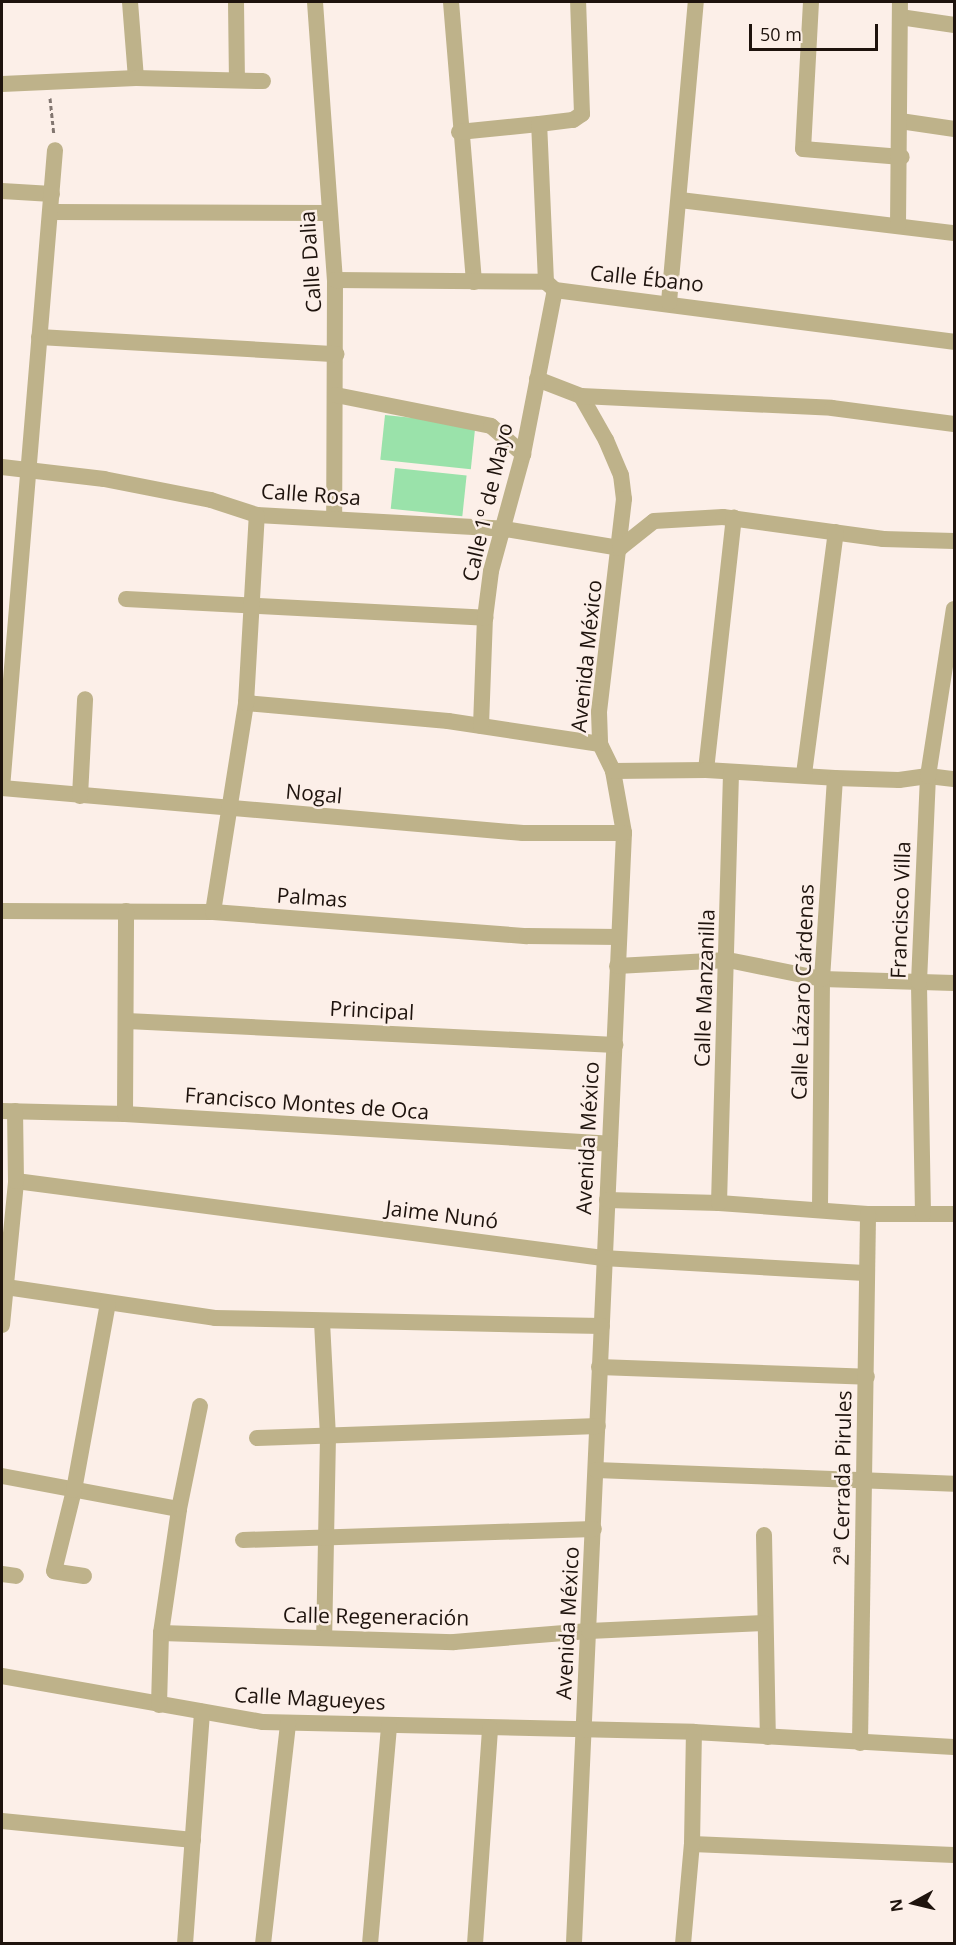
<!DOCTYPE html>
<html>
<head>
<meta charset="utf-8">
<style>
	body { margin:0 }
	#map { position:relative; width:956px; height:1945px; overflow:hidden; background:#fcefe8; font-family:"Open Sans",sans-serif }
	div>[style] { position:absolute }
	.green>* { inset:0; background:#9ae2aa; transform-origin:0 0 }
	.path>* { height:3px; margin-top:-1.5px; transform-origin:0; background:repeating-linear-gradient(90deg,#827670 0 4.5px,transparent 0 7.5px) }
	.minor>* { height:16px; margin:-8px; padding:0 8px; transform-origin:8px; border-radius:8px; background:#beb28a }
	span { translate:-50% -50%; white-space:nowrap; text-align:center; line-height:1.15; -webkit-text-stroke:5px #fcefe8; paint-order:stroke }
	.street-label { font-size:21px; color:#1e130d }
	.frame { position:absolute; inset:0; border:3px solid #1e130d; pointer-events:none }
	.north { position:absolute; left:884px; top:1873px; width:60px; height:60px; -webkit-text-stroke:4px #fcefe8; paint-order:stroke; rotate:262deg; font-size:16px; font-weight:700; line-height:24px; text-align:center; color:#1e130d }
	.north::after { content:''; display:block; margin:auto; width:21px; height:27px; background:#1e130d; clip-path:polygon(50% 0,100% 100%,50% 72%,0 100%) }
	.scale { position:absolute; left:749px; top:24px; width:129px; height:27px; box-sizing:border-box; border:3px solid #1e130d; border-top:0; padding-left:8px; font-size:18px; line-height:21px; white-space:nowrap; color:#1e130d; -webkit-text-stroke:4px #fcefe8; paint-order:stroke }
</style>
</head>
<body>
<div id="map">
	<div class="green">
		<i style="left:385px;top:415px;width:91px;height:45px;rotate:6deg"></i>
		<i style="left:395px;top:468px;width:72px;height:41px;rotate:6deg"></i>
	</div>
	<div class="path">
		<i style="left:50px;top:98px;width:36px;rotate:84deg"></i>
	</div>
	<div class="minor">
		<i style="left:130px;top:2px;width:76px;rotate:85.5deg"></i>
		<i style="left:236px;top:2px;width:78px;rotate:89.3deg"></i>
		<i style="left:315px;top:2px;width:279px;rotate:85.9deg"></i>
		<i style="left:335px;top:280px;width:239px;rotate:90.2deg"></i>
		<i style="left:451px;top:2px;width:281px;rotate:85.3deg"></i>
		<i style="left:811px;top:2px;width:147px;rotate:93.1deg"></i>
		<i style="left:803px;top:149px;width:99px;rotate:4.6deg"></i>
		<i style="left:900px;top:17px;width:55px;rotate:8.4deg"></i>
		<i style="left:2px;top:84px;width:134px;rotate:-2.6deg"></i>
		<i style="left:136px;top:78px;width:127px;rotate:1.4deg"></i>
		<i style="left:900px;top:121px;width:55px;rotate:8.4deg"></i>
		<i style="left:459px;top:132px;width:80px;rotate:-5.7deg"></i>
		<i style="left:2px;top:191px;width:50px;rotate:3.4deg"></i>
		<i style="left:680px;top:200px;width:276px;rotate:6.9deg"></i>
		<i style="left:51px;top:212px;width:278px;rotate:0.2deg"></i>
		<i style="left:898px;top:225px;width:223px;rotate:-89.5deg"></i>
		<i style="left:335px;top:280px;width:211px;rotate:0.5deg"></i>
		<i style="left:546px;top:282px;width:12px;rotate:42deg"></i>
		<i style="left:555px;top:290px;width:402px;rotate:7.4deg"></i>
		<i style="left:546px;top:282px;width:158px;rotate:-92.5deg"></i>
		<i style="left:539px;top:124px;width:34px;rotate:-7deg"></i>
		<i style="left:573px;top:120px;width:11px;rotate:-34deg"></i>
		<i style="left:582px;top:114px;width:112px;rotate:-92deg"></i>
		<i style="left:669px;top:302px;width:301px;rotate:-84.9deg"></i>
		<i style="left:39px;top:337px;width:298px;rotate:3.3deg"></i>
		<i style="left:537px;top:379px;width:47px;rotate:21.1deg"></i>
		<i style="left:581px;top:396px;width:51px;rotate:60.4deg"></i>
		<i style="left:606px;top:440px;width:38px;rotate:67deg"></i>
		<i style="left:621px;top:475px;width:24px;rotate:83deg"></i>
		<i style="left:624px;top:499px;width:214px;rotate:96.7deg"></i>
		<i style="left:599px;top:712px;width:32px;rotate:88deg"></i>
		<i style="left:600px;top:744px;width:30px;rotate:64deg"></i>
		<i style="left:613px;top:771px;width:63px;rotate:79.9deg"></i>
		<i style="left:624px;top:833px;width:1112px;rotate:92.58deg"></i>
		<i style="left:336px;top:395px;width:158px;rotate:11.3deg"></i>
		<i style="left:491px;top:426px;width:43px;rotate:41.2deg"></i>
		<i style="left:581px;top:396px;width:251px;rotate:2.7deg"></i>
		<i style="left:832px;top:408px;width:123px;rotate:7.5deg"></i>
		<i style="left:2px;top:467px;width:103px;rotate:6.7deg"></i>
		<i style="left:104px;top:479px;width:109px;rotate:11.1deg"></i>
		<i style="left:211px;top:500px;width:48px;rotate:18.1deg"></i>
		<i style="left:257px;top:515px;width:248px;rotate:3.2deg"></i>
		<i style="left:505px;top:529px;width:117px;rotate:9.4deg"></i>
		<i style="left:620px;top:548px;width:43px;rotate:-38.5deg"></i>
		<i style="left:654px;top:521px;width:69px;rotate:-3.3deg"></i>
		<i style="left:723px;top:517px;width:162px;rotate:7.8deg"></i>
		<i style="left:883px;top:539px;width:71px;rotate:1.6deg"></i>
		<i style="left:126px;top:599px;width:360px;rotate:3deg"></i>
		<i style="left:246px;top:703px;width:203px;rotate:5.1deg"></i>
		<i style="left:448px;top:721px;width:154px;rotate:8.6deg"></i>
		<i style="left:481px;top:726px;width:108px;rotate:-87.9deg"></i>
		<i style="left:485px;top:618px;width:47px;rotate:-82.7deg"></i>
		<i style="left:491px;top:571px;width:121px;rotate:-74.7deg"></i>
		<i style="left:523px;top:454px;width:167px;rotate:-79deg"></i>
		<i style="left:706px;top:770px;width:254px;rotate:-83.7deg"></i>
		<i style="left:613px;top:771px;width:93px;rotate:-0.6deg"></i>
		<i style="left:706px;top:770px;width:129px;rotate:3.5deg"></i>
		<i style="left:835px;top:778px;width:64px;rotate:1.8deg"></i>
		<i style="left:899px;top:780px;width:29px;rotate:-8deg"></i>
		<i style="left:928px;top:776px;width:26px;rotate:7deg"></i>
		<i style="left:804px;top:774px;width:244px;rotate:-82.5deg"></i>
		<i style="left:2px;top:788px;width:640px;rotate:-85.25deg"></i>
		<i style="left:2px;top:788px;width:523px;rotate:4.94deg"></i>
		<i style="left:523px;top:833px;width:101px"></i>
		<i style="left:80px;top:796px;width:97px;rotate:-87deg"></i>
		<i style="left:2px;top:911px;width:211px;rotate:0.3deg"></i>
		<i style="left:213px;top:912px;width:315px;rotate:4.4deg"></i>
		<i style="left:527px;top:936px;width:92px;rotate:0.6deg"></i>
		<i style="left:213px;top:912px;width:212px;rotate:-81deg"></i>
		<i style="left:246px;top:703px;width:188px;rotate:-86.7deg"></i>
		<i style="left:617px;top:966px;width:111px;rotate:-3.1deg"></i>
		<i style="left:728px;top:960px;width:96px;rotate:11.4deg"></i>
		<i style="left:822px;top:979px;width:132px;rotate:1.7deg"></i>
		<i style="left:127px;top:1021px;width:489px;rotate:2.8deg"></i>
		<i style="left:2px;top:1111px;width:123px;rotate:1.4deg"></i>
		<i style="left:125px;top:1114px;width:486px;rotate:3.5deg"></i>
		<i style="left:125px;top:1114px;width:203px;rotate:-89.7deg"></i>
		<i style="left:16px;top:1181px;width:592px;rotate:7.47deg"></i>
		<i style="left:603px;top:1258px;width:262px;rotate:3.3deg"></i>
		<i style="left:607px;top:1200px;width:112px;rotate:1.5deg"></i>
		<i style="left:719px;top:1203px;width:149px;rotate:4.2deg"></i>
		<i style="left:868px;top:1214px;width:86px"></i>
		<i style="left:719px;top:1203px;width:430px;rotate:-88.4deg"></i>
		<i style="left:820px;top:1208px;width:229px;rotate:-89.5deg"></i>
		<i style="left:822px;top:979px;width:201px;rotate:-86.3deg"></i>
		<i style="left:923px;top:1214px;width:232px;rotate:-91deg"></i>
		<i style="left:919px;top:982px;width:206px;rotate:-87.5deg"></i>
		<i style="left:928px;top:776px;width:169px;rotate:-81.2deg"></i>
		<i style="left:6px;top:1287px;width:211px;rotate:8.4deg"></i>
		<i style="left:215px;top:1318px;width:387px;rotate:1.2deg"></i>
		<i style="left:322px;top:1322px;width:114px;rotate:87deg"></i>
		<i style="left:328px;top:1436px;width:202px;rotate:91.1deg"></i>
		<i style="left:2px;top:1325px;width:145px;rotate:-84.4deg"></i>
		<i style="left:16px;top:1181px;width:70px;rotate:-90.8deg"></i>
		<i style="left:599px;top:1367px;width:268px;rotate:2.1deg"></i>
		<i style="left:257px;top:1438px;width:341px;rotate:-2deg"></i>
		<i style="left:596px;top:1470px;width:358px;rotate:2.2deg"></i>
		<i style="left:2px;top:1476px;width:180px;rotate:10.6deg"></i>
		<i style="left:764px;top:1535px;width:202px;rotate:88.9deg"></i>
		<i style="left:243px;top:1540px;width:351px;rotate:-1.8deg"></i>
		<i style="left:2px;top:1574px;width:14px;rotate:8deg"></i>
		<i style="left:84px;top:1576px;width:30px;rotate:-171deg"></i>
		<i style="left:54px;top:1571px;width:83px;rotate:-76.1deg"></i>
		<i style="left:74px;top:1490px;width:190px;rotate:-79.7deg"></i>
		<i style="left:161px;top:1633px;width:293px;rotate:1.8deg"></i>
		<i style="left:454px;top:1642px;width:135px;rotate:-4.7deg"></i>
		<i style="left:589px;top:1631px;width:175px;rotate:-2.6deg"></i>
		<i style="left:2px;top:1676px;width:265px;rotate:10deg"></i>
		<i style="left:263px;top:1722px;width:431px;rotate:1.3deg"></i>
		<i style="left:694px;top:1732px;width:260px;rotate:3.3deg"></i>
		<i style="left:159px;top:1705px;width:72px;rotate:-88.4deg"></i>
		<i style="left:161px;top:1633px;width:125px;rotate:-81.7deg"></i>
		<i style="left:179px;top:1509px;width:105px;rotate:-78.5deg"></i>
		<i style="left:860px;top:1743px;width:529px;rotate:-89.13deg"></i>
		<i style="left:2px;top:1821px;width:192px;rotate:5.7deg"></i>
		<i style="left:692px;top:1844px;width:262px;rotate:2.4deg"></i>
		<i style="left:185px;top:1944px;width:233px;rotate:-85.8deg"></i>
		<i style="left:263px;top:1944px;width:222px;rotate:-83.5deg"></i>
		<i style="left:370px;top:1944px;width:219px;rotate:-85deg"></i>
		<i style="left:475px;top:1944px;width:216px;rotate:-86deg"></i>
		<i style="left:683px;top:1944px;width:100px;rotate:-84.9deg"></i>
		<i style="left:692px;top:1844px;width:112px;rotate:-89deg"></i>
	</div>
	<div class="street-label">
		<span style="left:310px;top:262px;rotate:-94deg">Calle Dalia</span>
		<span style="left:647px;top:278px;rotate:6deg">Calle Ébano</span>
		<span style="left:311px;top:494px;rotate:4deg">Calle Rosa</span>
		<span style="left:487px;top:502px;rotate:-77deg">Calle 1º de Mayo</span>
		<span style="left:586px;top:656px;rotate:-84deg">Avenida México</span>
		<span style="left:314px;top:793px;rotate:5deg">Nogal</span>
		<span style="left:312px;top:897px;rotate:4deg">Palmas</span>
		<span style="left:900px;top:910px;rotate:-88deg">Francisco Villa</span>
		<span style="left:704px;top:988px;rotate:-88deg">Calle Manzanilla</span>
		<span style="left:802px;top:992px;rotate:-88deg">Calle Lázaro Cárdenas</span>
		<span style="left:372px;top:1010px;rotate:3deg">Principal</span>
		<span style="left:307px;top:1103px;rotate:4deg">Francisco Montes de Oca</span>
		<span style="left:587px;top:1138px;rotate:-87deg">Avenida México</span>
		<span style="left:442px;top:1214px;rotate:7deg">Jaime Nunó</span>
		<span style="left:842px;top:1478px;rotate:-89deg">2ª Cerrada Pirules</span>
		<span style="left:376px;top:1616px;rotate:1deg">Calle Regeneración</span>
		<span style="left:567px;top:1623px;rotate:-87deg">Avenida México</span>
		<span style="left:310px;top:1698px;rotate:3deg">Calle Magueyes</span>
	</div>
	<div class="frame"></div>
	<div class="north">N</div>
	<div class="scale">50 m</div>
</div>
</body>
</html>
